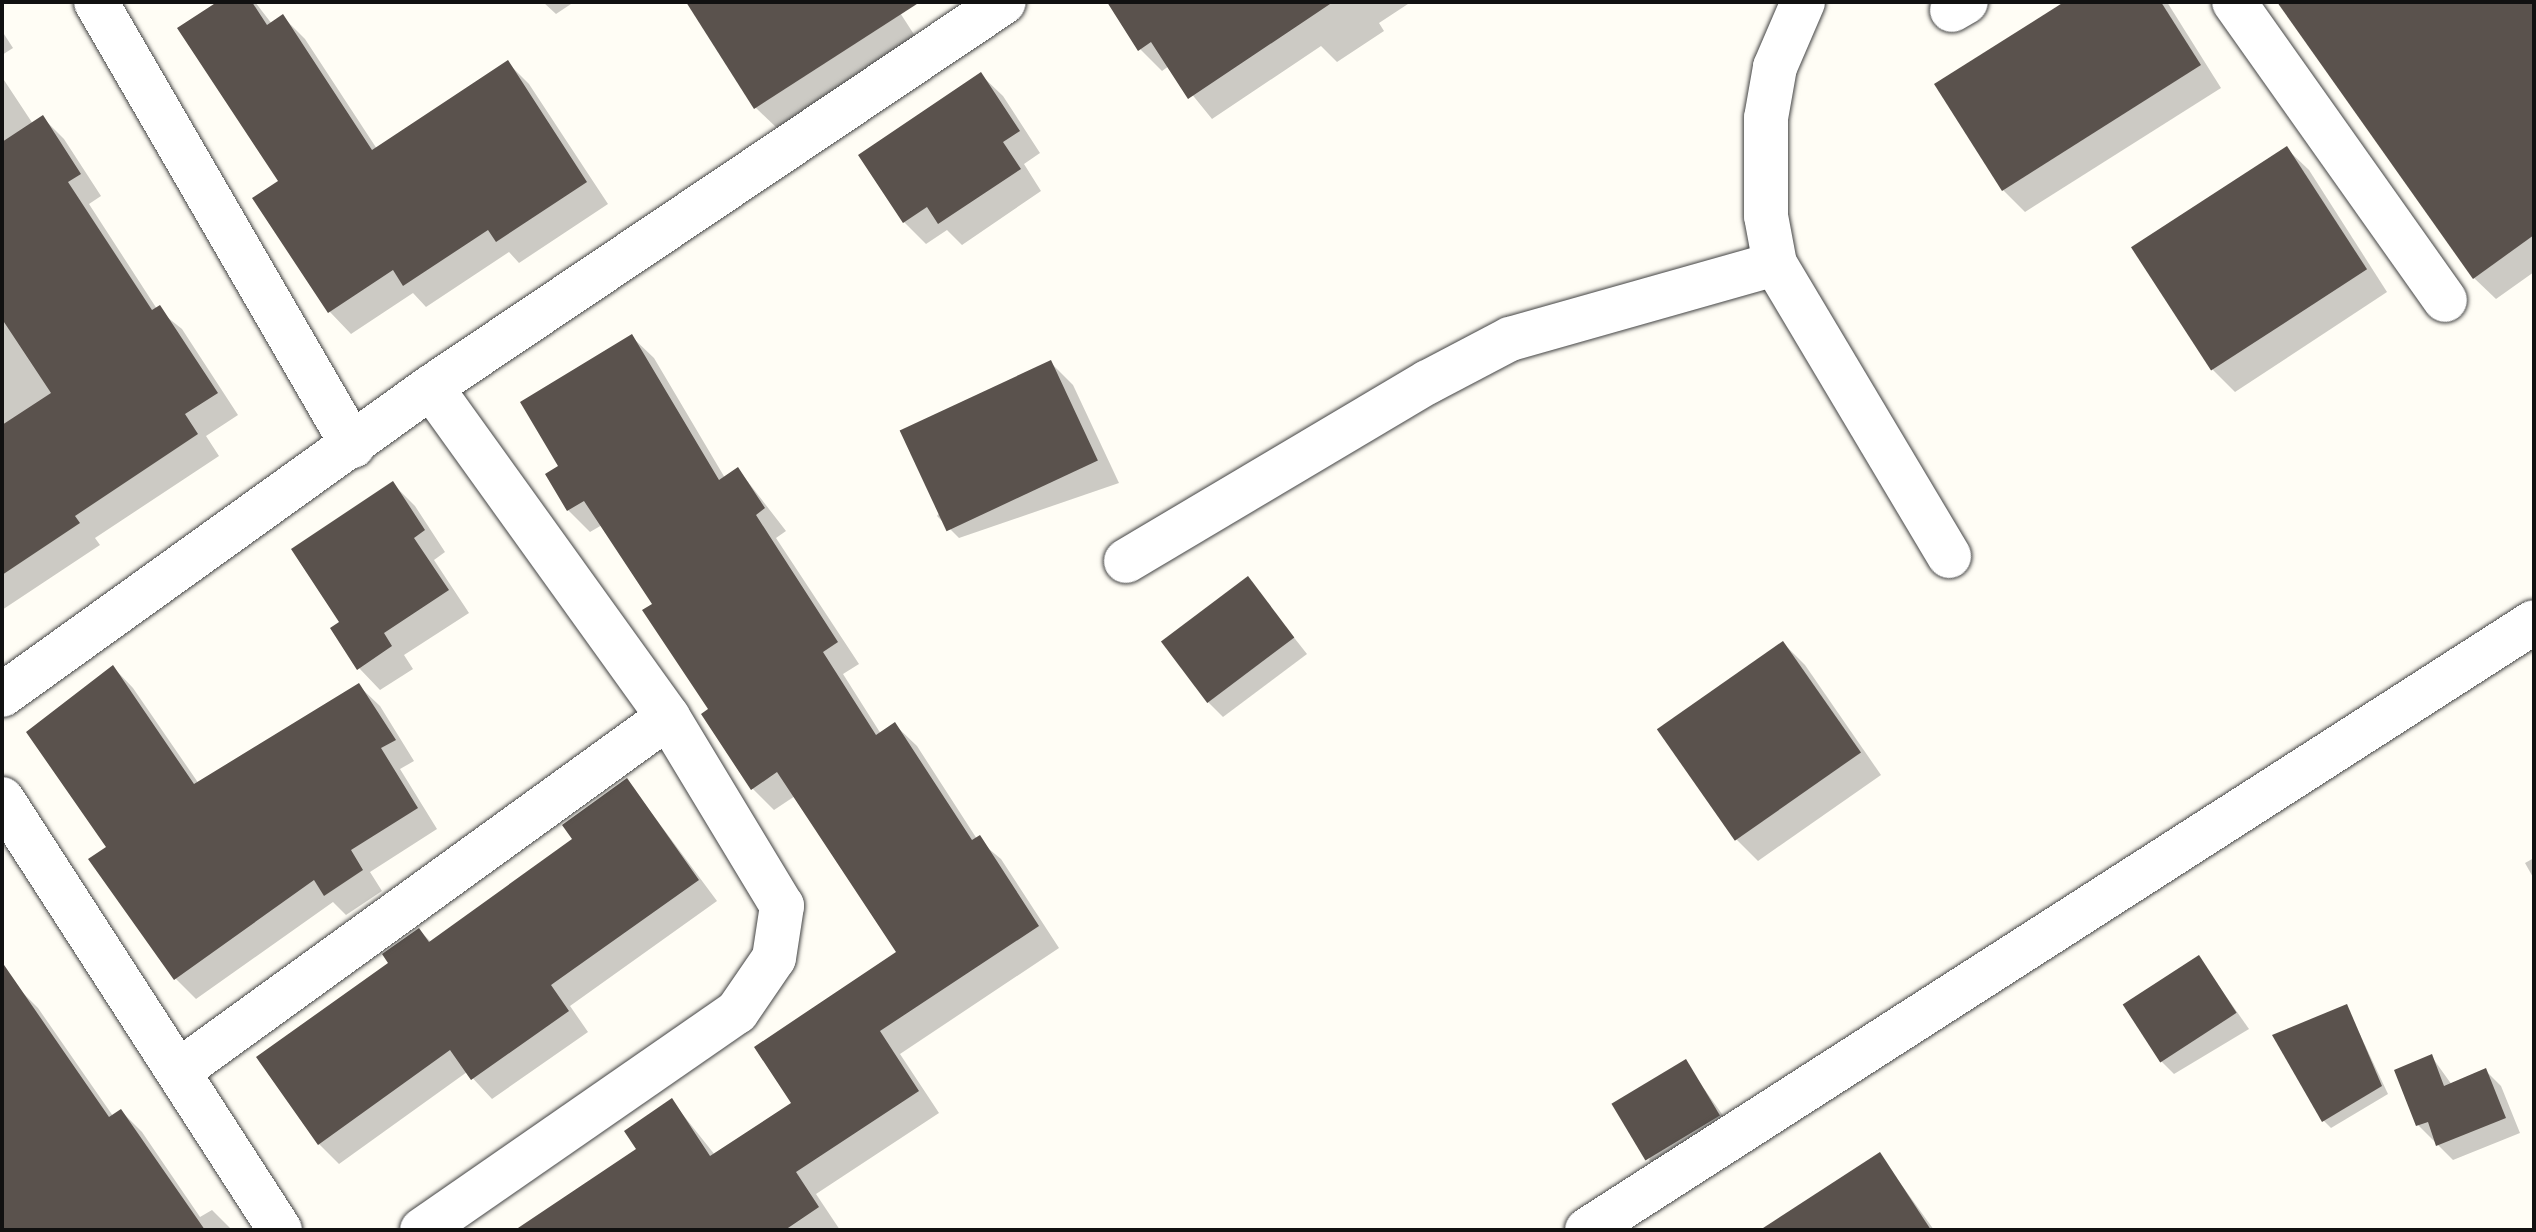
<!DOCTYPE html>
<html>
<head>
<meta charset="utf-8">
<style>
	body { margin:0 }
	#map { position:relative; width:2536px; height:1232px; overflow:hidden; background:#fffdf5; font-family:"Libre Baskerville",serif }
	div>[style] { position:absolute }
	.shadow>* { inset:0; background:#0003 }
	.building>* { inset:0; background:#5a524d; transform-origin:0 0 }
	.roads { filter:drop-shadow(0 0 2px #444) drop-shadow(0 0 2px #444) }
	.minor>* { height:44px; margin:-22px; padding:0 22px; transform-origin:22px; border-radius:22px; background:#fff }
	span { translate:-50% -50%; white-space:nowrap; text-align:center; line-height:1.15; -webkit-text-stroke:8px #fff; paint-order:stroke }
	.frame { position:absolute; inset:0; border:4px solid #111; pointer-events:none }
</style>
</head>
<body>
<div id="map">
	<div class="shadow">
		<i style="clip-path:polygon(221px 2px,255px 2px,272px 24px,283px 17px,305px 39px,377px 149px,507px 62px,529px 84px,608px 204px,519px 263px,509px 252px,426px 307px,413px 293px,351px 334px,330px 312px)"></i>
		<i style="clip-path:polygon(543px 2px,574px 2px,556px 14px)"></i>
		<i style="clip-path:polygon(711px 2px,893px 2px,917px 39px,778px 129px,756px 108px)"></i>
		<i style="clip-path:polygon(1109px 2px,1411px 2px,1379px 23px,1384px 31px,1337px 62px,1321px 46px,1212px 119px,1169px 66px,1162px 71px,1140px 49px)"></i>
		<i style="clip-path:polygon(2068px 2px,2167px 2px,2221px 88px,2025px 212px,2003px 190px)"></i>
		<i style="clip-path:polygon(2279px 2px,2534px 2px,2534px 272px,2496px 299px,2474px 278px)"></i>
		<i style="clip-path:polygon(2px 31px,13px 48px,2px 55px)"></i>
		<i style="clip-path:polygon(981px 75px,1003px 96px,1040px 153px,1024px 164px,1041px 191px,962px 245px,947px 230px,926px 244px,904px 222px)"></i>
		<i style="clip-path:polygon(2px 77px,33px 124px,43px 118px,64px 139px,101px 196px,89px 204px,157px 309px,182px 329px,238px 415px,206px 436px,219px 456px,95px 538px,100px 545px,2px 610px)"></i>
		<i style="clip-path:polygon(2287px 149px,2309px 170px,2387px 292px,2235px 392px,2213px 370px,2134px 249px)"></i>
		<i style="clip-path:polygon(632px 337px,654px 358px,725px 478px,738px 469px,786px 531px,776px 538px,859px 664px,843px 674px,881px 734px,895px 725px,917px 746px,977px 839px,1001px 859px,1059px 948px,900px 1054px,939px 1113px,816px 1194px,840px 1230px,518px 1230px,639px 1150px,672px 1101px,715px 1155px,793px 1103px,899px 953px,795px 796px,774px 810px,752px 788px,654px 605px,602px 525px,590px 532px,568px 510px,560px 466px)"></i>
		<i style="clip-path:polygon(1051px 363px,1073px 385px,1119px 483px,959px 538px,937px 516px)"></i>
		<i style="clip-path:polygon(393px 484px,415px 506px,445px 552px,434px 560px,469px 613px,404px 655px,413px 669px,380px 690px,359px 668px,342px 623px)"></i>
		<i style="clip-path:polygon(1247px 578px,1307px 654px,1223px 717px,1208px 702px)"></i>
		<i style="clip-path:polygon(1783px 643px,1805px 665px,1881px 775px,1758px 861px,1736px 839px)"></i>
		<i style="clip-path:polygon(113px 667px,133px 688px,199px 784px,359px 686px,380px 706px,414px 761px,400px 769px,437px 829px,370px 872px,382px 891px,346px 915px,333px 902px,196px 999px,176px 979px,109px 847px)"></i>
		<i style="clip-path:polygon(627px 780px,717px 901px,570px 1006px,588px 1032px,492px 1099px,467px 1072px,339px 1164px,319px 1144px,391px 964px,419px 930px,431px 942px,574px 839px)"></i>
		<i style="clip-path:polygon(2534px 858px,2534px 879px,2525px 863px)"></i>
		<i style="clip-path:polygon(2199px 958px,2249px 1029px,2174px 1074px,2159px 1059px)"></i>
		<i style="clip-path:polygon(17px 987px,38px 1008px,113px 1116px,121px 1111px,142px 1132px,200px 1217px,212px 1210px,232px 1230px,2px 1230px,2px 997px)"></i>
		<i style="clip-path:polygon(2347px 1007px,2388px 1094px,2331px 1128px,2323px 1120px)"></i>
		<i style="clip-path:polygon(2432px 1057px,2452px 1085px,2486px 1071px,2501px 1086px,2520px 1133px,2453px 1160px,2418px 1125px)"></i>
		<i style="clip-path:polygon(1685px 1062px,1734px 1131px,1664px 1176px,1649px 1160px)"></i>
		<i style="clip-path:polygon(1880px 1155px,1934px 1230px,1806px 1230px)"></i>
	</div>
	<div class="building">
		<i style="clip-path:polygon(217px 2px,252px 2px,267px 25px,283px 14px,372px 150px,508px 60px,587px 182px,496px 242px,488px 230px,403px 286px,393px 270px,328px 313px,252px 198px,278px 181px,177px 28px)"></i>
		<i style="clip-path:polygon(686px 2px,920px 2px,754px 109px)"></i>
		<i style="clip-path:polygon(1107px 2px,1333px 2px,1188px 99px,1151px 42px,1138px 51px)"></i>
		<i style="clip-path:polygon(2064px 2px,2161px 2px,2201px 65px,2002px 191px,1934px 84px)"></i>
		<i style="clip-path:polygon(2277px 2px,2534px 2px,2534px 235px,2473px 279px)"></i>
		<i style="clip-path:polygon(981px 72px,1020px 131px,1003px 142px,1021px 169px,938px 224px,927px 207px,903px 223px,858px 155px)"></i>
		<i style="clip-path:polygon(43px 115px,81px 174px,68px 182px,152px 310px,160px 305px,218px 393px,185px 414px,198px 434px,75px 516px,80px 523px,2px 575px,2px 425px,51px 393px,2px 319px,2px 142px)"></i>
		<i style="left:2287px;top:146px;width:147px;height:186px;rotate:57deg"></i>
		<i style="clip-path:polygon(632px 334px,719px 480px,738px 467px,765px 508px,756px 515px,838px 642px,823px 652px,876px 735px,895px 722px,972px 840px,980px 835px,1039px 926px,880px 1031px,919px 1091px,796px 1172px,819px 1207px,785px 1230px,515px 1230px,636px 1149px,624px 1131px,672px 1098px,710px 1156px,791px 1103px,754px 1047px,896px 952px,777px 772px,751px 790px,701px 714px,708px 709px,642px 610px,652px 604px,584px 501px,567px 511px,545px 474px,558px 466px,520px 402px)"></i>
		<i style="left:1051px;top:360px;width:111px;height:167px;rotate:65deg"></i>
		<i style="clip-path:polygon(393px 481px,425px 530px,414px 538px,449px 590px,384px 633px,392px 646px,357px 670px,330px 628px,339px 622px,291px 549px)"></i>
		<i style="left:1248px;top:576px;width:77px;height:109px;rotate:53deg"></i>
		<i style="left:1783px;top:641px;width:136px;height:154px;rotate:55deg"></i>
		<i style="clip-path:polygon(113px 665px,194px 784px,359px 683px,396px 740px,381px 748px,418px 808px,351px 850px,363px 870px,324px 896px,314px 880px,174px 980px,88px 859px,106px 847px,26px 732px)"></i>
		<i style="clip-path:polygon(627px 778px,699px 880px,551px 985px,569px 1011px,471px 1080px,450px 1050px,318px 1145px,256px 1057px,388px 963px,382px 954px,419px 928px,429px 942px,572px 839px,562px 825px)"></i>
		<i style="left:2199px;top:955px;width:69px;height:91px;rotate:57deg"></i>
		<i style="clip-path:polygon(2px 962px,109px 1117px,121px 1109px,205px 1230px,2px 1230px)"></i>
		<i style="clip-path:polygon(2347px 1004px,2382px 1086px,2322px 1122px,2272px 1035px)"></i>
		<i style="clip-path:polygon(2432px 1054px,2444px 1086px,2486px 1068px,2506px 1118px,2436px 1146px,2428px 1122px,2416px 1126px,2394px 1070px)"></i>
		<i style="left:1686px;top:1059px;width:66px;height:87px;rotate:59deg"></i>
		<i style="clip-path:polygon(1880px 1152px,1931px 1230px,1760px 1230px)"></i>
	</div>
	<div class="roads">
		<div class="minor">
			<i style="left:96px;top:2px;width:513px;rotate:59.94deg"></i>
			<i style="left:1803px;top:2px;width:71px;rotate:113.3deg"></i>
			<i style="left:1775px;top:67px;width:52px;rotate:100deg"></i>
			<i style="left:1766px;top:118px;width:98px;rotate:90deg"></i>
			<i style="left:1766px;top:216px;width:49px;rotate:79.4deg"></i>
			<i style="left:1775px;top:264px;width:340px;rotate:59.2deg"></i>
			<i style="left:2234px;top:2px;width:365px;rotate:54.7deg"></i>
			<i style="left:1952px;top:10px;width:16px;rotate:-30deg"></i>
			<i style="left:1126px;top:561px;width:351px;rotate:-30.7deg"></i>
			<i style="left:1428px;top:382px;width:93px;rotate:-27.7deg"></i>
			<i style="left:1510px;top:339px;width:275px;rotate:-15.8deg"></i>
			<i style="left:2px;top:695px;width:528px;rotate:-35.68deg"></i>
			<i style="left:431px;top:387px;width:690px;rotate:-33.9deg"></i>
			<i style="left:2px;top:799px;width:513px;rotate:57.18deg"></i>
			<i style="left:180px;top:1070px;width:602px;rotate:-35.88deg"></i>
			<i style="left:422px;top:1230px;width:383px;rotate:-34.7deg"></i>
			<i style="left:737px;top:1012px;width:65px;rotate:-55.6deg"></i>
			<i style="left:774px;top:958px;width:53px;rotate:-81.3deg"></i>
			<i style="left:782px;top:906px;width:221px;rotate:-121.1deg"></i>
			<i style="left:668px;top:717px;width:406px;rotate:-125.7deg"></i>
			<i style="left:1587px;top:1230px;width:1125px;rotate:-32.7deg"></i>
		</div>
	</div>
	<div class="frame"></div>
</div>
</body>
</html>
